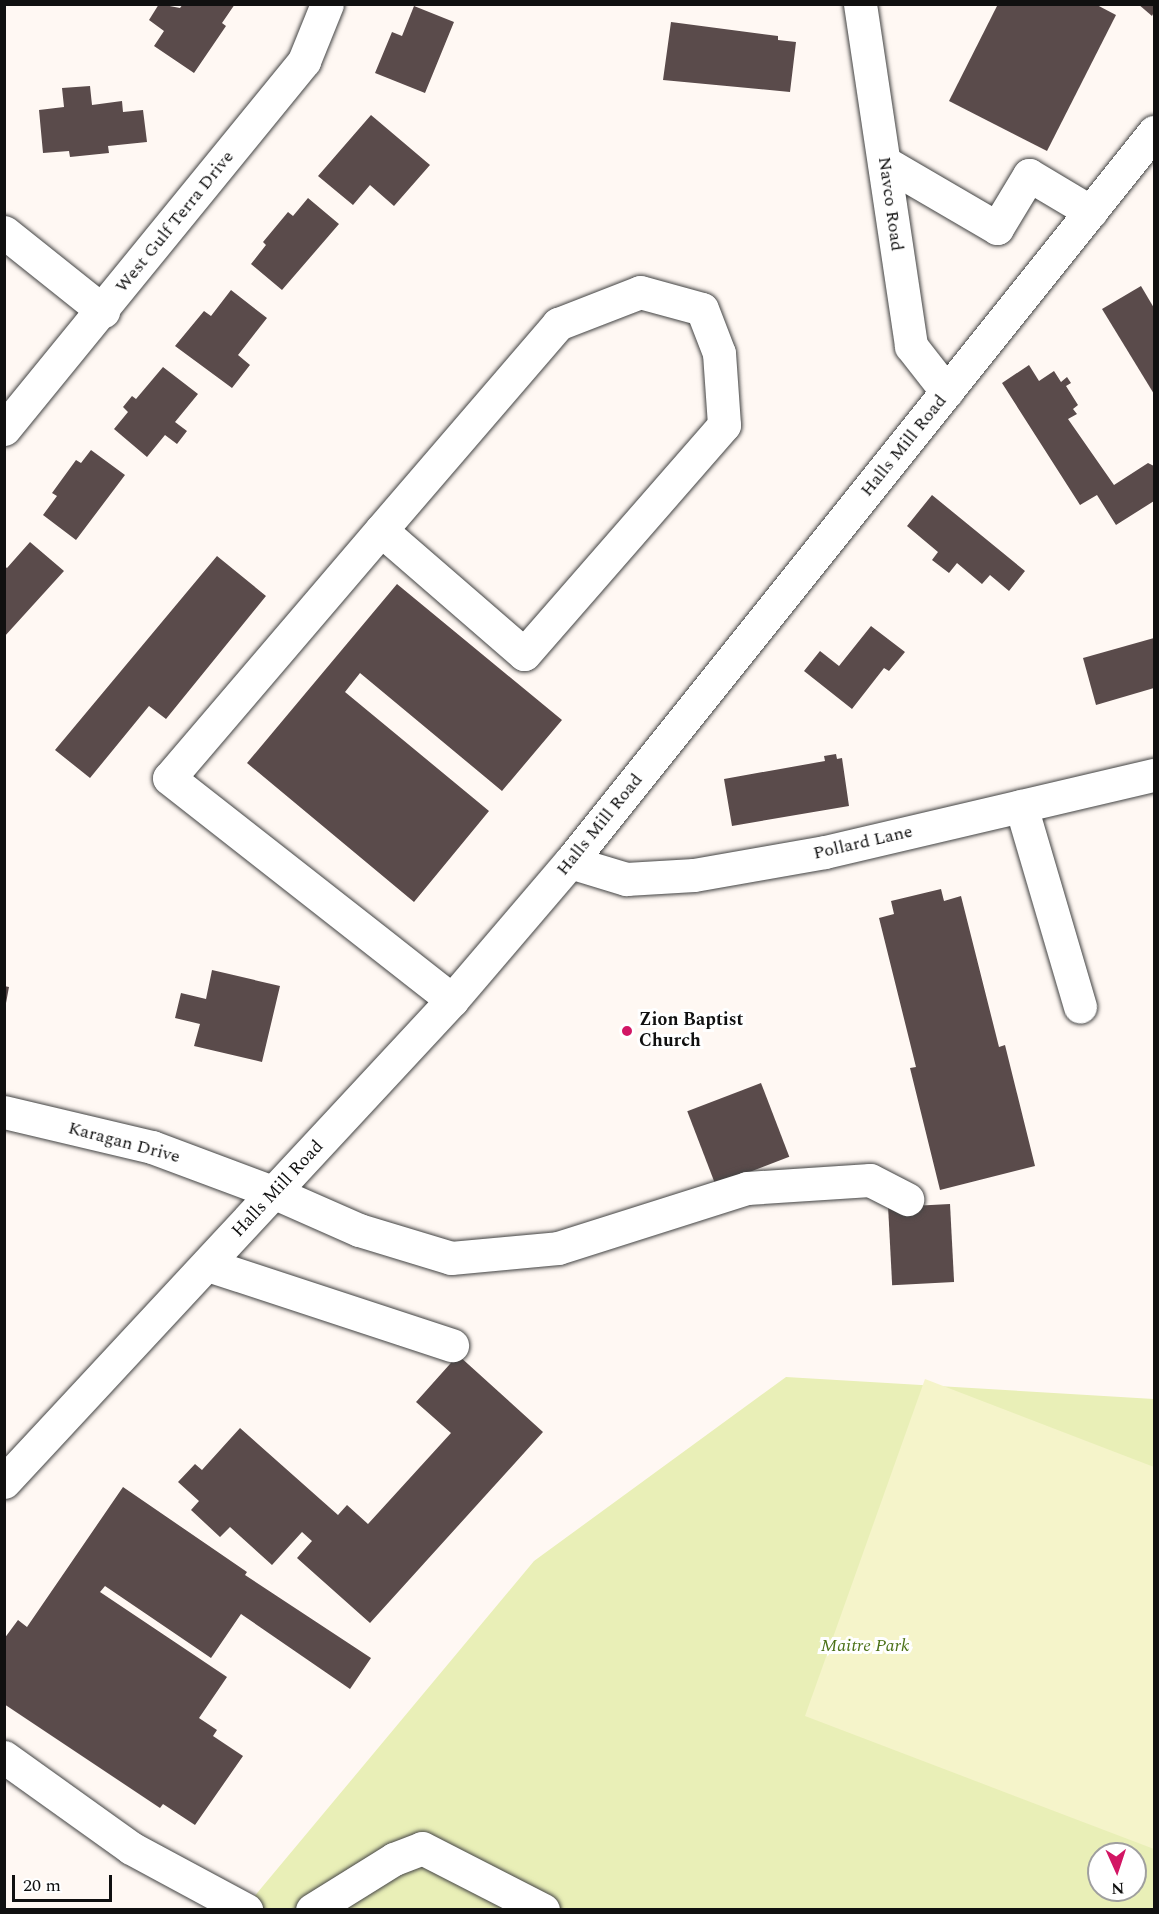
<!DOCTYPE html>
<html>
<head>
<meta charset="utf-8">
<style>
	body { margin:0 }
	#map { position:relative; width:1159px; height:1914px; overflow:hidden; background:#fff8f3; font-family:Spectral,serif }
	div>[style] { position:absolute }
	.green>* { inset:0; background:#e9efb7 }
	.pitch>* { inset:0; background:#f5f4ca }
	.building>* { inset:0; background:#5a4b4b; transform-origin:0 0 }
	.roads { filter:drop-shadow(0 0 2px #434343) drop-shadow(0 0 2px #434343) }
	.minor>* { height:33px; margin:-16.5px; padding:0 16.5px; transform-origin:16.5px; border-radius:16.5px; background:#fff }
	.dots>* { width:16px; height:16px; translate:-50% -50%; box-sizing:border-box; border:3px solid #fff; border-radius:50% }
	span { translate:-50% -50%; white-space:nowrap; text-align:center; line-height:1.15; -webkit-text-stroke:6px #fff; paint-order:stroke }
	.street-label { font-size:18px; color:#101010 }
	.poi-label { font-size:18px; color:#101010; font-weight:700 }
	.left { translate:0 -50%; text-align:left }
	.park-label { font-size:18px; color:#4b7117; font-style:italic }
	.frame { position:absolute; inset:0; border:6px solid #101010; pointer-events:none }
	.north { position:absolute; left:1087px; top:1842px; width:60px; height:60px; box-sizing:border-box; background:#fff; border:2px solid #9f9f9f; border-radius:50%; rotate:177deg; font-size:16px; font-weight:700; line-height:24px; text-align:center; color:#101010 }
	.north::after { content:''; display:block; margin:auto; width:21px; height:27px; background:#d21664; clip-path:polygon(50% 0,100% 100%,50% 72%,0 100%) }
	.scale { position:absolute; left:12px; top:1875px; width:100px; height:27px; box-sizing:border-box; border:3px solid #101010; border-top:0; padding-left:8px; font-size:18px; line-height:21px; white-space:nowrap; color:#101010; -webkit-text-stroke:4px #fff; paint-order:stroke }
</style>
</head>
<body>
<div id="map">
	<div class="green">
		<i style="clip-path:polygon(evenodd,786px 1377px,1154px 1399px,1154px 1909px,243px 1910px,534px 1561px,786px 1377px,1099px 1854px,1135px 1854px,1135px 1890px,1099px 1890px,1099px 1854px)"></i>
	</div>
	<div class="pitch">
		<i style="clip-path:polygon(925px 1379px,1154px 1467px,1154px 1849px,805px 1716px)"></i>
	</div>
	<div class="building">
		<i style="clip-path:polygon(159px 4px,180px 8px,183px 4px,235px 4px,222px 23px,226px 26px,194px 73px,154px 46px,164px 31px,149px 20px)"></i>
		<i style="clip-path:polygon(998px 4px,1095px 4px,1116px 15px,1047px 151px,949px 101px)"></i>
		<i style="clip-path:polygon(1138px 4px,1154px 4px,1154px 12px,1152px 16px)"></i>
		<i style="clip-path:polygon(414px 6px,454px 22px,425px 93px,375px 73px,392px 32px,402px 36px)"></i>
		<i style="clip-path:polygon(671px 22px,778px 36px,778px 40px,796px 42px,790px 92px,663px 80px)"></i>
		<i style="clip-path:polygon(90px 86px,92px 105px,122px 101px,123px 112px,143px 110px,147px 142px,108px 146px,109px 153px,70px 157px,69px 151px,43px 153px,39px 110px,64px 107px,62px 88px)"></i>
		<i style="clip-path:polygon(371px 115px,430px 165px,394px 206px,370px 185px,353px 205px,318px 176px)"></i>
		<i style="clip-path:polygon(308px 198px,339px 224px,282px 290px,251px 264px,266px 245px,263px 242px,288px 212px,293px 216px)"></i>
		<i style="clip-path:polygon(1141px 286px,1154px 308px,1154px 394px,1102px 309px)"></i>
		<i style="clip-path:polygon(231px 290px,267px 318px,238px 355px,250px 365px,232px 388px,175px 346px,204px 311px,211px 316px)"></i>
		<i style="clip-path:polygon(1029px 365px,1039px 381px,1054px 371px,1061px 382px,1067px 377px,1071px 383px,1066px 386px,1078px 405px,1073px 409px,1077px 414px,1068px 419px,1114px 485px,1148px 463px,1154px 466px,1154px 501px,1116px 525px,1097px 495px,1080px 505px,1002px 383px)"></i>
		<i style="clip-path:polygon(163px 367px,198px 394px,175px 422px,187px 431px,177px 444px,165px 435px,147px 457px,114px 429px,128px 412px,123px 407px,132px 396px,136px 399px)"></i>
		<i style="clip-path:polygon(91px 450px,125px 475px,76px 540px,43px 515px,57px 496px,52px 493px,76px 460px,81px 463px)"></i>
		<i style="clip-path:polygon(932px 495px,1025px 571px,1009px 591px,990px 575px,982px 584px,957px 563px,949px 573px,932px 560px,938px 552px,907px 526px)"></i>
		<i style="clip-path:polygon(30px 542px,64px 571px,4px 637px,4px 566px,7px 568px)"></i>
		<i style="clip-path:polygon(217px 556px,266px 596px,166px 719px,149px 706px,90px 778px,55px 750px)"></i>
		<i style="clip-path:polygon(397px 584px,562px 720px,502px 791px,360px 673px,345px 692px,489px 811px,414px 902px,247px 763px)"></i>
		<i style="clip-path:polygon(871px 626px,905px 652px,889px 671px,884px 668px,852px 709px,804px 671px,820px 651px,839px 666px)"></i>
		<i style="clip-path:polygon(1154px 638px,1154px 688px,1096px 705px,1083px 658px)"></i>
		<i style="clip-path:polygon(836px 754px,837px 759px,842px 758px,849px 806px,732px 826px,724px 779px,825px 761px,824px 756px)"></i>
		<i style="clip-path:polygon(941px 889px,944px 901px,961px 896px,999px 1047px,1005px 1045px,1035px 1166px,940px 1190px,910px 1068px,916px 1067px,879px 918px,894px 914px,891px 901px)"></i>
		<i style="clip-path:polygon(212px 970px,280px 986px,262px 1062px,194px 1046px,200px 1024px,175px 1018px,181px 993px,206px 999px)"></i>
		<i style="clip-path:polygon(4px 986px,9px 987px,6px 1003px,4px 1003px)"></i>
		<i style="left:761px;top:1083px;width:79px;height:79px;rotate:69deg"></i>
		<i style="left:950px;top:1204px;width:78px;height:62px;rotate:87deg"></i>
		<i style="clip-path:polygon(458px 1355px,543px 1432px,370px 1623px,297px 1558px,312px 1541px,302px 1532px,272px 1565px,230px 1527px,220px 1537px,191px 1510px,199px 1501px,178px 1482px,195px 1464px,202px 1470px,240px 1428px,338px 1515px,347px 1505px,368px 1524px,451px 1433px,416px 1402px)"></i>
		<i style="clip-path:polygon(123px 1487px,247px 1572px,245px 1575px,371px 1658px,350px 1689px,241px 1614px,211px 1658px,105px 1586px,100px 1592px,227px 1677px,199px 1718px,217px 1730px,213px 1736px,243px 1756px,195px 1825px,163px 1804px,160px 1808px,4px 1704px,4px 1639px,18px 1620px,27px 1627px)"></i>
	</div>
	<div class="roads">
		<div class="minor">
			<i style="left:860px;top:4px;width:346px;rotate:81.5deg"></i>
			<i style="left:911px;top:346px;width:58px;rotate:52deg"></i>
			<i style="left:884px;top:162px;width:131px;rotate:30.3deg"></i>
			<i style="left:997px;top:228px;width:62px;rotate:-58.9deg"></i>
			<i style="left:1029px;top:175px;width:72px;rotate:30.8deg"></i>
			<i style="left:4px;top:232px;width:127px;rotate:38.6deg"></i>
			<i style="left:640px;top:292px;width:64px;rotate:15.3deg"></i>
			<i style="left:702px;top:309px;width:47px;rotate:68.9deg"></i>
			<i style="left:719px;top:353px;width:72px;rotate:86deg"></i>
			<i style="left:724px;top:425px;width:304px;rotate:131.1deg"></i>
			<i style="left:524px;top:654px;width:189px;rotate:-139.1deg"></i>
			<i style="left:381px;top:530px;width:272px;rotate:-49.3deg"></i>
			<i style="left:558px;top:324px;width:88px;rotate:-21.3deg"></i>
			<i style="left:4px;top:429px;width:475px;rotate:-50.8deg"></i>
			<i style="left:304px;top:61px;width:61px;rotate:-68deg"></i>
			<i style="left:381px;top:530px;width:326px;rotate:130.5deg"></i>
			<i style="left:169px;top:778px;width:360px;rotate:38.1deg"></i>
			<i style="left:1021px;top:806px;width:209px;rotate:73.6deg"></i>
			<i style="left:570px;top:862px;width:59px;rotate:16.9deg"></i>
			<i style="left:626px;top:879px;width:68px;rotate:-3.4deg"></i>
			<i style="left:694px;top:875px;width:133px;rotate:-10deg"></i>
			<i style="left:825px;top:852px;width:338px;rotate:-13.2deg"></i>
			<i style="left:4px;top:1112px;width:152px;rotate:13.3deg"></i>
			<i style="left:152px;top:1147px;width:131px;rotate:20.5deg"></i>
			<i style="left:275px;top:1193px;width:92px;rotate:23.8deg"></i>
			<i style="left:359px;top:1230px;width:96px;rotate:16.9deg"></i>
			<i style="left:451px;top:1258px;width:107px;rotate:-5.3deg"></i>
			<i style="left:558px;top:1248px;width:198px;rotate:-17.6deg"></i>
			<i style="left:747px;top:1188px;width:123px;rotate:-3.7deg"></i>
			<i style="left:870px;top:1180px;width:42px;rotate:27.2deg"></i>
			<i style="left:208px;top:1265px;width:257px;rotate:18.2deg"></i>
			<i style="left:4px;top:1482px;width:658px;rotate:-47.09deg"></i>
			<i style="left:452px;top:1000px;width:182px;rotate:-49.5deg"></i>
			<i style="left:570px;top:862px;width:935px;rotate:-51.34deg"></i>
			<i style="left:4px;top:1757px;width:156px;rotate:35.6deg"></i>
			<i style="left:131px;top:1848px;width:131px;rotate:28.3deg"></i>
			<i style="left:312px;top:1910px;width:97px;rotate:-31.9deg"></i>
			<i style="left:394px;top:1859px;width:30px;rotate:-21deg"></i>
			<i style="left:422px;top:1848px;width:136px;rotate:27.1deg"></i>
		</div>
	</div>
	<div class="dots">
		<i style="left:627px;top:1031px;background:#d21664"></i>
	</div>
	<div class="street-label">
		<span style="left:890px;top:204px;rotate:82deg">Navco Road</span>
		<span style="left:175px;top:222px;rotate:-51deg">West Gulf Terra Drive</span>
		<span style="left:904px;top:446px;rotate:-51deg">Halls Mill Road</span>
		<span style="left:600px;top:825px;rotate:-51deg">Halls Mill Road</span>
		<span style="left:863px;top:843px;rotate:-13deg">Pollard Lane</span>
		<span style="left:124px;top:1143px;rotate:15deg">Karagan Drive</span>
		<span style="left:278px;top:1189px;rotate:-47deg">Halls Mill Road</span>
	</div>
	<div class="poi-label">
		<span class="left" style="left:639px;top:1031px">Zion Baptist<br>Church</span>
	</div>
	<div class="park-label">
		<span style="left:865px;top:1646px">Maitre Park</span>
	</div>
	<div class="frame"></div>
	<div class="north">N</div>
	<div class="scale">20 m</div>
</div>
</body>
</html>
